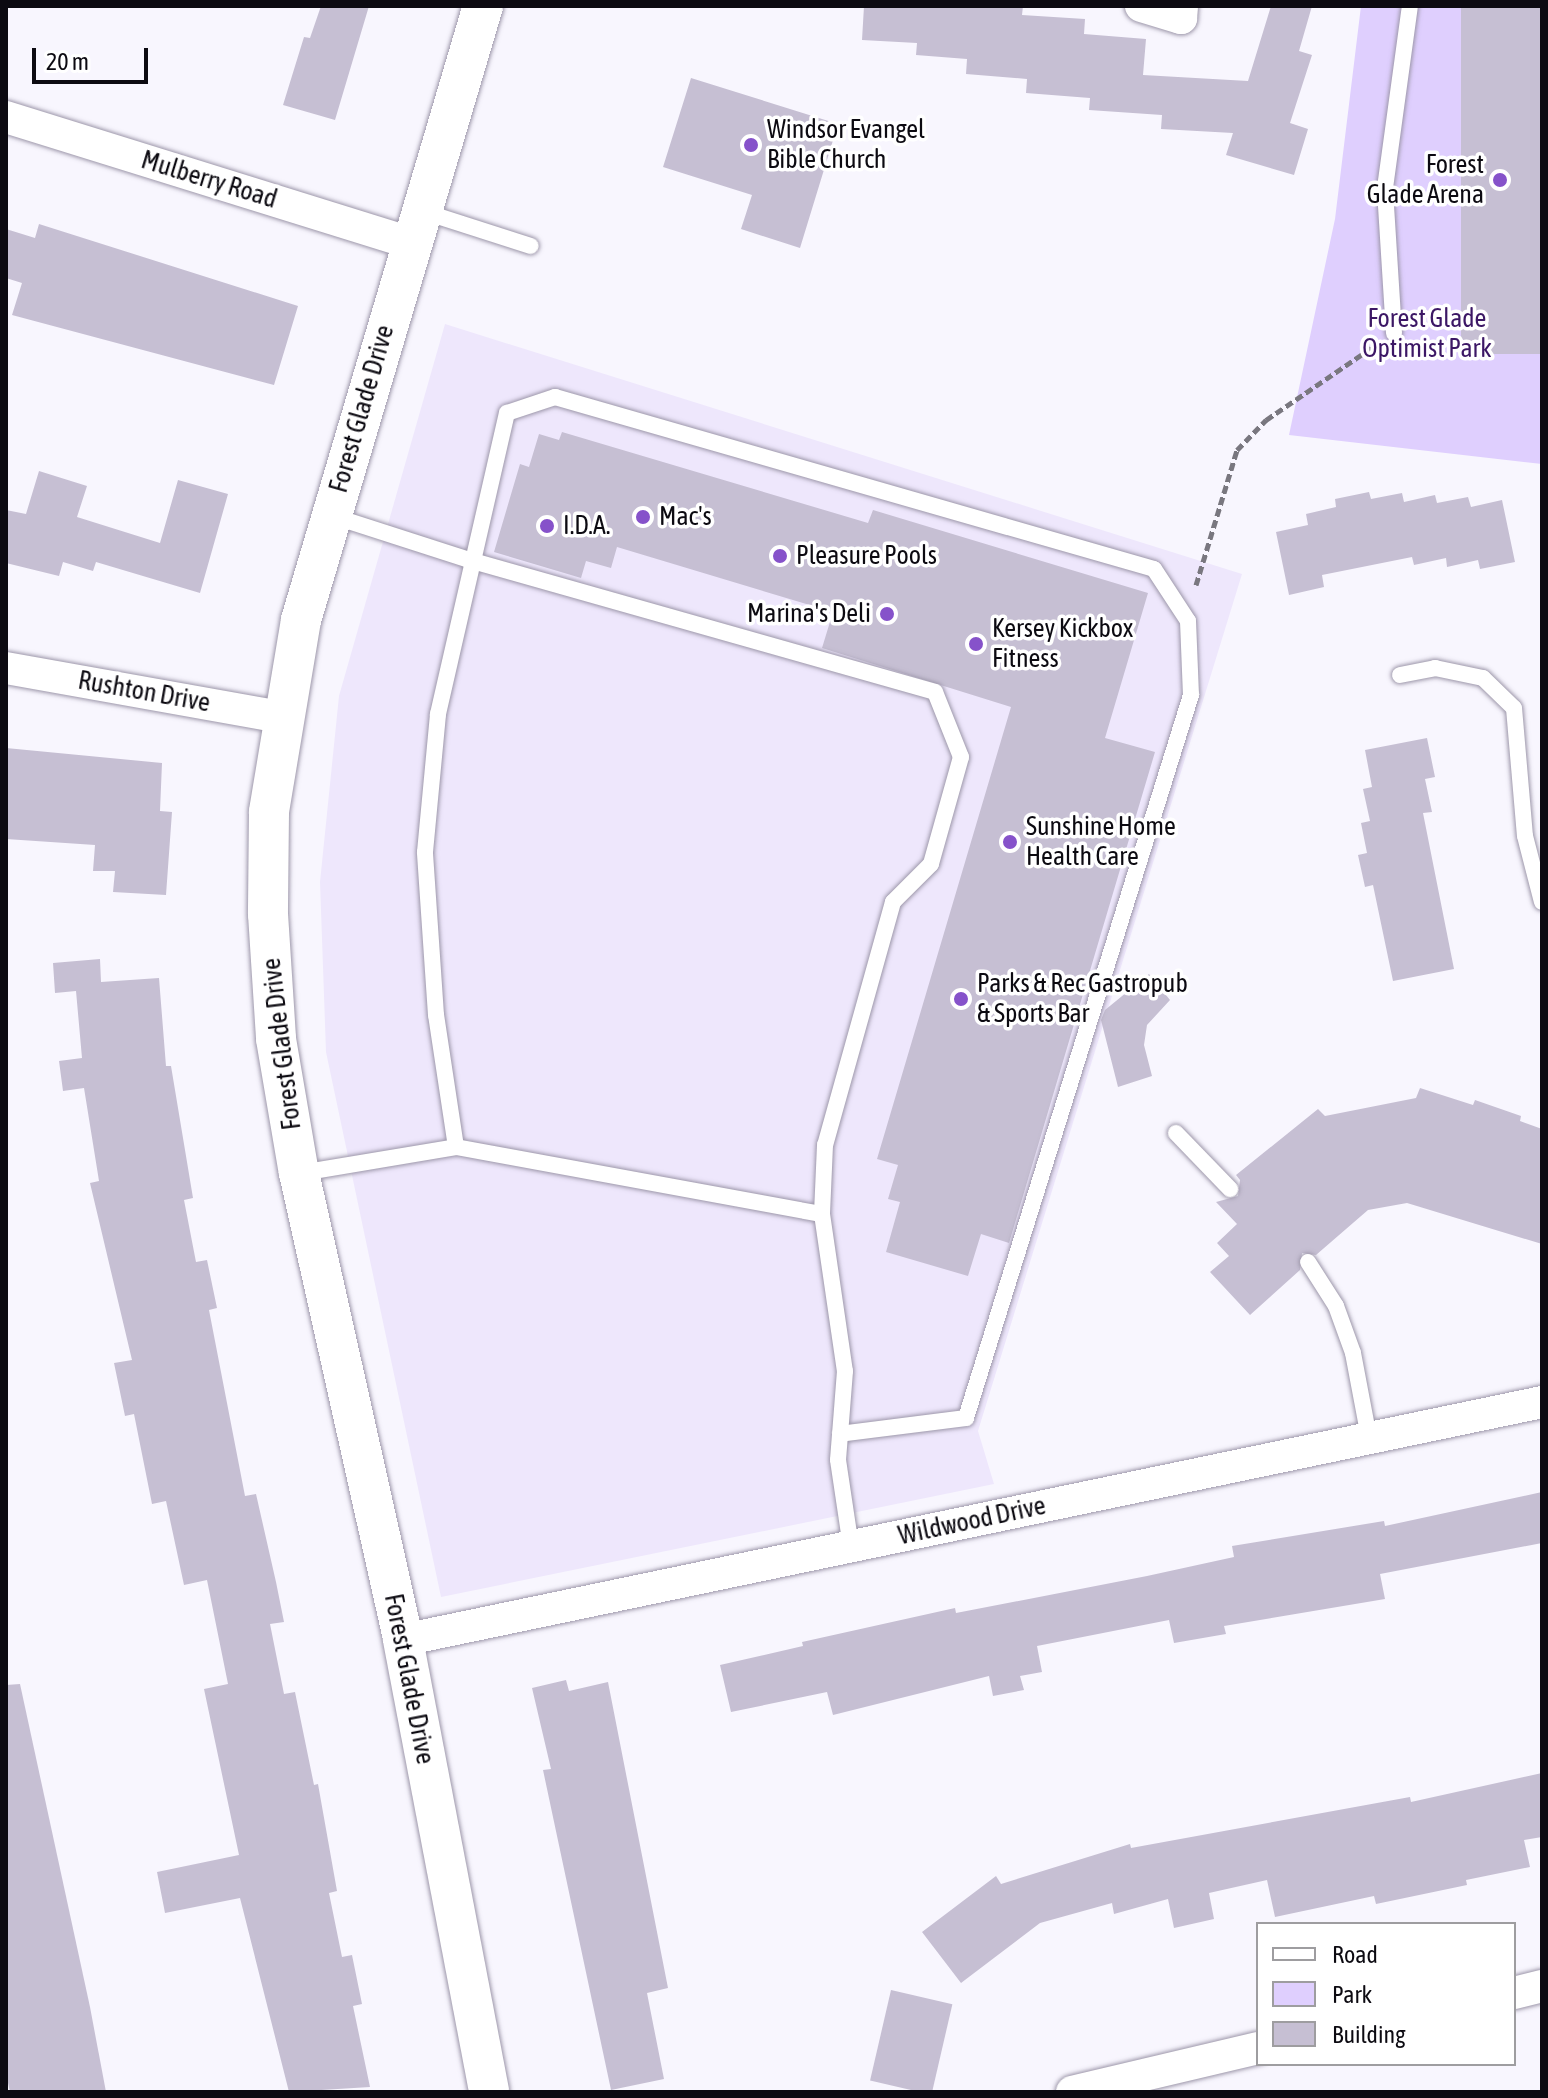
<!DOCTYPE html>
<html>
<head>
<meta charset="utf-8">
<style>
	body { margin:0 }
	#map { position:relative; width:1548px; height:2098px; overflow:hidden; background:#f8f6fe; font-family:"Asap Condensed",sans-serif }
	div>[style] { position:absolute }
	.built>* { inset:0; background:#eee7fc }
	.green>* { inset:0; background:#dfcffe }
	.building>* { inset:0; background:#c6bfd3; transform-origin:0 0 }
	.path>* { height:5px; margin-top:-2.5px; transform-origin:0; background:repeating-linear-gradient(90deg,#79777f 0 8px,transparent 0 12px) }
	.roads { filter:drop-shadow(0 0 2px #9d97aa) drop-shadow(0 0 2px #9d97aa) }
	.service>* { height:16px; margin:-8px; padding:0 8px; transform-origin:8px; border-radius:8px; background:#fff }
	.minor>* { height:32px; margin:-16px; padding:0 16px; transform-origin:16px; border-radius:16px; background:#fff }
	.tertiary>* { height:40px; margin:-20px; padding:0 20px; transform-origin:20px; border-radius:20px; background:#fff }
	.dots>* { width:22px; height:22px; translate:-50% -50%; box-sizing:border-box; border:4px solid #fff; border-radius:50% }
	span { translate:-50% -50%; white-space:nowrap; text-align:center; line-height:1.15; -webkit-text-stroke:7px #fff; paint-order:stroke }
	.poi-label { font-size:26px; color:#0c0a11 }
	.left { translate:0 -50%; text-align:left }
	.right { translate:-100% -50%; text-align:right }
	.street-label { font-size:26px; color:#0c0a11 }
	.park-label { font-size:26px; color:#3c1765 }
	.frame { position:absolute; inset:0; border:8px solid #0c0a11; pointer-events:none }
	.legend { position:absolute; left:1256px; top:1922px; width:260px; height:144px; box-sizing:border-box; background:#fff; border:2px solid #9e9da0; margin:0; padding:10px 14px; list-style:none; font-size:24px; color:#0c0a11 }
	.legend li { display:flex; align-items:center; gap:16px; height:40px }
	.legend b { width:40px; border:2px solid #9e9da0 }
	.scale { position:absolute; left:32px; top:48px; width:116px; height:36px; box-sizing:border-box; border:4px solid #0c0a11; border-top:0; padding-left:10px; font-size:24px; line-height:28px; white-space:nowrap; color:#0c0a11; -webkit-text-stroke:6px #fff; paint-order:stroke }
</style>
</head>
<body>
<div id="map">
	<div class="built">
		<i style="clip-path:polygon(445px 324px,1242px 574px,978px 1431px,994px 1484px,441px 1597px,326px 1052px,320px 882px,339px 696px)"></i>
	</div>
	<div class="green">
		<i style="clip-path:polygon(1361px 6px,1542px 6px,1542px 464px,1289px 435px,1335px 219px)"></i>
	</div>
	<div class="building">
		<i style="clip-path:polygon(321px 6px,369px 6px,335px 120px,283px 105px,304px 37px,310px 38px)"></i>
		<i style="clip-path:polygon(864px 6px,1023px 6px,1022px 15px,1085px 19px,1084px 34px,1146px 39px,1143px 75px,1248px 81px,1271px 6px,1312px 6px,1299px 51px,1312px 55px,1290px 123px,1308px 129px,1294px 175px,1226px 155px,1233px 133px,1161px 129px,1162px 115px,1089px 110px,1090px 98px,1026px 93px,1027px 79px,966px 74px,967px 59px,916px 55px,917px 43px,862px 40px)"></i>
		<i style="left:1461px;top:6px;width:81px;height:348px"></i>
		<i style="clip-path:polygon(691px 78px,838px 124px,800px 248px,741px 229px,752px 195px,663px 167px)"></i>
		<i style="clip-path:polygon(39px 224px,298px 306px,274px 385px,12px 315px,22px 283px,6px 278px,6px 229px,35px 238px)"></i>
		<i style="clip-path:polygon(562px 432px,868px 523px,873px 510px,1148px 593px,1105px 738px,1155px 752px,1009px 1243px,981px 1234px,968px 1276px,886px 1252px,900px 1202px,888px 1199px,898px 1165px,877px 1159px,1011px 707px,822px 648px,833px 612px,617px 547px,611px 568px,586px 561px,581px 578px,494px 552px,520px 464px,529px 467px,539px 434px,559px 440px)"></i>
		<i style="clip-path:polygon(39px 471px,87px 486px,77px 517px,160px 543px,178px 480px,228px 494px,200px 593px,96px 562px,93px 571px,63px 562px,59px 576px,6px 563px,6px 510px,26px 514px)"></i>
		<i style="clip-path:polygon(1369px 492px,1371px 499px,1402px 493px,1404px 502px,1435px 495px,1437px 503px,1468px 497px,1471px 507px,1502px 500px,1515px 562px,1480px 569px,1478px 560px,1447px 567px,1446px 558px,1414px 565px,1412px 557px,1322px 575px,1324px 587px,1289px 595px,1276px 532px,1308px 525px,1306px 514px,1336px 507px,1335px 499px)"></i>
		<i style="clip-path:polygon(1427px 738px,1435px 777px,1425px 779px,1432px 812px,1423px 813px,1454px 969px,1393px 981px,1373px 885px,1365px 887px,1358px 855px,1367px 853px,1361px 823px,1370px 821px,1363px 789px,1372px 787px,1365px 750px)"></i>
		<i style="clip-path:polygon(6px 748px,162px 763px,160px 811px,172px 812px,166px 895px,113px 892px,115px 871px,93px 871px,95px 845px,6px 839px)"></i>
		<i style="clip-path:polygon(100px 959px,101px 982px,159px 978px,166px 1066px,171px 1066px,193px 1198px,184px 1200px,196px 1262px,207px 1260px,217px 1308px,209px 1310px,245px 1496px,256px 1494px,276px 1582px,284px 1622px,270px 1624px,284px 1694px,295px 1692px,314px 1785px,318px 1784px,337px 1891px,329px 1893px,342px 1957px,352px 1955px,362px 2004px,353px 2006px,370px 2087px,289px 2092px,240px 1898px,165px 1913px,157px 1872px,239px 1855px,204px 1689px,228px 1684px,207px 1580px,184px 1585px,166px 1501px,152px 1504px,134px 1414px,125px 1416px,114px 1363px,132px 1360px,90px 1183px,99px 1181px,84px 1088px,63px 1091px,59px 1061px,82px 1058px,76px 991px,55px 993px,53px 963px)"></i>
		<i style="clip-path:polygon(1149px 974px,1170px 1000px,1147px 1025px,1144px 1045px,1152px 1076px,1118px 1087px,1101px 1020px,1105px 1010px)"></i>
		<i style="clip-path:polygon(1420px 1088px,1473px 1105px,1475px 1100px,1521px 1116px,1520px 1121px,1542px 1129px,1542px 1244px,1407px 1203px,1368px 1210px,1316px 1255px,1302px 1253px,1300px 1270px,1250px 1315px,1210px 1272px,1229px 1256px,1217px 1243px,1237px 1224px,1216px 1202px,1238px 1196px,1240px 1180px,1236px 1175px,1318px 1109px,1325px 1116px,1416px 1098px)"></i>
		<i style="clip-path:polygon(1542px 1492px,1542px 1543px,1380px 1574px,1385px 1599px,1224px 1626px,1226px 1634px,1174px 1643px,1169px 1620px,1037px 1646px,1042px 1672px,1020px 1676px,1024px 1690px,993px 1696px,989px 1676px,833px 1715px,827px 1692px,731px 1712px,720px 1665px,803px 1646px,802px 1642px,955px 1608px,956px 1613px,1147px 1576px,1234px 1557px,1232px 1546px,1384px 1521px,1385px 1526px)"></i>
		<i style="clip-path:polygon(566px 1680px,569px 1691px,608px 1682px,668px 1988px,647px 1993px,664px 2079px,611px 2090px,543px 1770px,551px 1769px,532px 1688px)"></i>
		<i style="clip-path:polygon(20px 1684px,90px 2007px,106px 2092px,10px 2092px,6px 2074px,6px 1685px)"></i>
		<i style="clip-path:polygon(1542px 1773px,1542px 1837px,1524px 1840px,1530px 1867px,1466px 1880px,1467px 1885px,1376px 1904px,1374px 1896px,1275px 1917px,1267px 1880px,1209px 1893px,1214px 1919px,1174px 1928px,1168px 1899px,1114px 1914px,1112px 1903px,1040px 1923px,961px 1983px,922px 1932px,996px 1876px,1001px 1884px,1130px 1844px,1131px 1848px,1410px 1797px,1411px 1802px)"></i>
		<i style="left:891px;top:1990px;width:63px;height:93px;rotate:13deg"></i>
	</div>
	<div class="path">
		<i style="left:1196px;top:585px;width:141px;rotate:-73.1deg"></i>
		<i style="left:1237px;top:450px;width:42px;rotate:-46deg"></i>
		<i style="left:1266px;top:420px;width:131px;rotate:-34.4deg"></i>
	</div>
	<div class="roads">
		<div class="service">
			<i style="left:422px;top:211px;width:114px;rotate:17.8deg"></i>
			<i style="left:1394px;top:333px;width:145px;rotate:-93.6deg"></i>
			<i style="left:1385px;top:188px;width:184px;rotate:-82.2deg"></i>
			<i style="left:333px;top:516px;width:143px;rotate:17.9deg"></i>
			<i style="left:469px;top:560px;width:484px;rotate:15.8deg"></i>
			<i style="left:935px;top:692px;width:70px;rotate:68.2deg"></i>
			<i style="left:961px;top:757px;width:111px;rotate:105.7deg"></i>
			<i style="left:931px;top:864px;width:54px;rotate:135deg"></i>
			<i style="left:893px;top:902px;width:252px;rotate:105.6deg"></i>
			<i style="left:825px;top:1145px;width:69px;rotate:92.5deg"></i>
			<i style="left:822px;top:1214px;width:159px;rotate:81.7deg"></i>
			<i style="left:845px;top:1371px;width:89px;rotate:94.5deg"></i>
			<i style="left:838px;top:1460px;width:88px;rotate:81.5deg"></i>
			<i style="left:1400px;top:675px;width:36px;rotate:-11deg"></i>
			<i style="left:1435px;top:668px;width:49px;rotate:11.8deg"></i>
			<i style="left:1483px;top:678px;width:43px;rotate:44.1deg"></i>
			<i style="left:1514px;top:708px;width:128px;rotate:85.1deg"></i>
			<i style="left:1525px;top:836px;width:68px;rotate:75.6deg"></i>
			<i style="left:1176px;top:1133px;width:78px;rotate:46deg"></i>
			<i style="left:456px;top:1147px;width:134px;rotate:-98.6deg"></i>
			<i style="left:436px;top:1015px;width:163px;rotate:-93.9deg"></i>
			<i style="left:425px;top:852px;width:139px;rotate:-84.6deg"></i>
			<i style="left:438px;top:714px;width:309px;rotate:-77.1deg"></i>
			<i style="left:507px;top:413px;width:51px;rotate:-18.4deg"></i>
			<i style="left:555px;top:397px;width:623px;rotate:16.02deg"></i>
			<i style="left:1154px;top:569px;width:62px;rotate:56.8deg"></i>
			<i style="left:1188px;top:621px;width:74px;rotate:87.7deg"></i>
			<i style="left:1191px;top:695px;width:757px;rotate:107.29deg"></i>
			<i style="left:966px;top:1418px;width:127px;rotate:172.8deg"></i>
			<i style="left:301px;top:1173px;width:157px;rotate:-9.5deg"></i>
			<i style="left:456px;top:1147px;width:372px;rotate:10.4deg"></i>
			<i style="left:1308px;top:1262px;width:52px;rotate:57.5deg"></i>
			<i style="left:1336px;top:1306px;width:50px;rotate:70.1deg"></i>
			<i style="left:1353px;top:1353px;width:86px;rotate:79.3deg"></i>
		</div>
		<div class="minor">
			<i style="left:1141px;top:6px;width:42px;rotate:16.7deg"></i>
			<i style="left:1181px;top:18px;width:12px;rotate:-85deg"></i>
			<i style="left:6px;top:117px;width:424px;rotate:17.3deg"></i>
			<i style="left:6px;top:668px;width:280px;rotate:10.1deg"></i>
			<i style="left:403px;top:1640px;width:1164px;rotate:-11.8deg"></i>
			<i style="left:1514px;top:1993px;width:29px;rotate:-14deg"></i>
			<i style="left:1072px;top:2092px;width:191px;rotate:-13.3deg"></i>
		</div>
		<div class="tertiary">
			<i style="left:483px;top:6px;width:640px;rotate:106.51deg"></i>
			<i style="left:301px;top:620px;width:195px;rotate:99.5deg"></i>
			<i style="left:269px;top:812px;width:102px;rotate:90.6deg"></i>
			<i style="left:268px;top:914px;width:125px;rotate:86.3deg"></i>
			<i style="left:276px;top:1039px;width:136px;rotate:80.3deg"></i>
			<i style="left:299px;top:1173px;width:478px;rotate:77.4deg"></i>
			<i style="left:403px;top:1640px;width:460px;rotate:79.2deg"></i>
		</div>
	</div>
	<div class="dots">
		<i style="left:751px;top:145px;background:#8652ca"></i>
		<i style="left:1500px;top:180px;background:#8652ca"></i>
		<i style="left:643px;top:517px;background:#8652ca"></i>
		<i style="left:547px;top:526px;background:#8652ca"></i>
		<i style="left:780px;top:556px;background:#8652ca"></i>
		<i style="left:887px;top:614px;background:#8652ca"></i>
		<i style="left:976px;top:644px;background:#8652ca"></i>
		<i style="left:1010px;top:842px;background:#8652ca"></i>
		<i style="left:961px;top:999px;background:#8652ca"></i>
	</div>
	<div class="poi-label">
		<span class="left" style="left:767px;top:145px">Windsor Evangel<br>Bible Church</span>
		<span class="right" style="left:1484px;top:180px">Forest<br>Glade Arena</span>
		<span class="left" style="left:659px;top:517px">Mac's</span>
		<span class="left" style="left:563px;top:526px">I.D.A.</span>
		<span class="left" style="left:796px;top:556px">Pleasure Pools</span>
		<span class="right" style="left:871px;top:614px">Marina's Deli</span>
		<span class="left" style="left:992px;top:644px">Kersey Kickbox<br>Fitness</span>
		<span class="left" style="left:1026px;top:842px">Sunshine Home<br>Health Care</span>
		<span class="left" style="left:977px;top:999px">Parks &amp; Rec Gastropub<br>&amp; Sports Bar</span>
	</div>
	<div class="street-label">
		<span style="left:209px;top:180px;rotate:17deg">Mulberry Road</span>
		<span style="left:362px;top:409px;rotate:-74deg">Forest Glade Drive</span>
		<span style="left:144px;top:692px;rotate:10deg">Rushton Drive</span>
		<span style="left:282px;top:1044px;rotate:-97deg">Forest Glade Drive</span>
		<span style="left:972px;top:1521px;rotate:-12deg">Wildwood Drive</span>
		<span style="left:409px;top:1679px;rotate:79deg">Forest Glade Drive</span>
	</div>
	<div class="park-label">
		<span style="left:1427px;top:334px">Forest Glade<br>Optimist Park</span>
	</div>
	<div class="frame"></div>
	<ul class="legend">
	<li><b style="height:10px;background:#fff"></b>Road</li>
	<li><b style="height:22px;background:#dfcffe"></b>Park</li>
	<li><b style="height:22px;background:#c6bfd3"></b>Building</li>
	</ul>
	<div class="scale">20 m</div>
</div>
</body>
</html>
